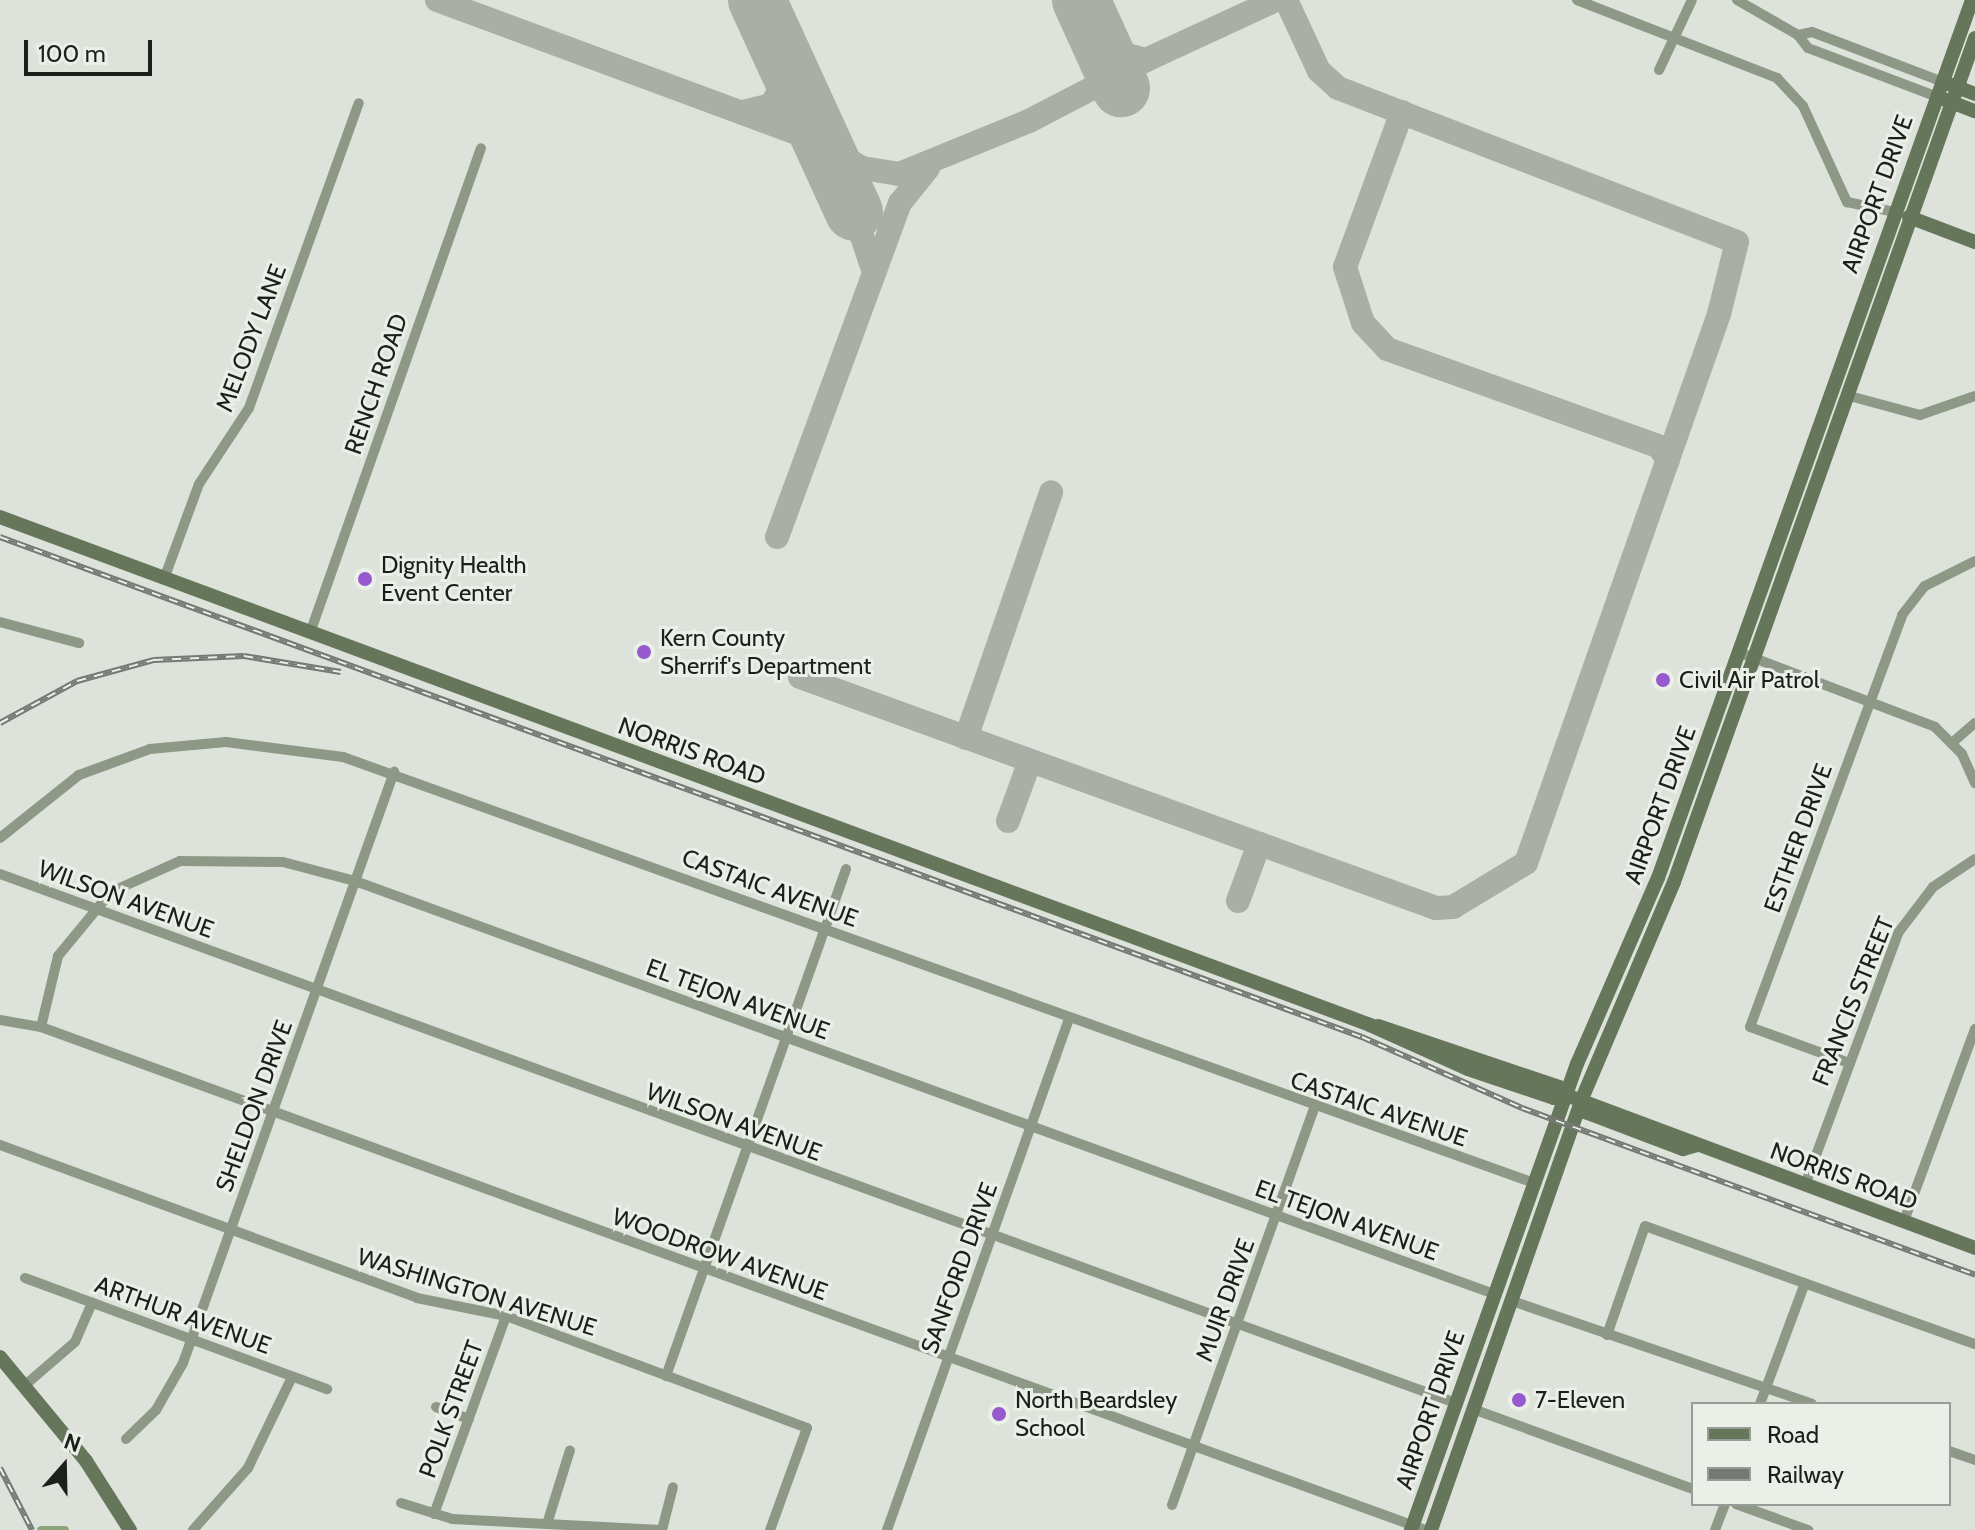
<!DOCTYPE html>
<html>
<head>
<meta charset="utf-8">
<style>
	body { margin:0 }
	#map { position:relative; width:1975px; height:1530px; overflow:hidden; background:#dde2da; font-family:Cabin,sans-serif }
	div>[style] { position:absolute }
	.canal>* { height:9px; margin:-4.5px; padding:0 4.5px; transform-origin:4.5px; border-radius:4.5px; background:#8ba57a }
	.taxiway>* { height:24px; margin:-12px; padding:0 12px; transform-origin:12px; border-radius:12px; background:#a9aea6 }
	.runway>* { height:58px; margin:-29px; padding:0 29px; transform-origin:29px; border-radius:29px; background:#a9aea6 }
	.street>* { height:10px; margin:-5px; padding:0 5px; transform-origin:5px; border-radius:5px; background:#8d9986 }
	.secondary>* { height:14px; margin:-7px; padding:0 7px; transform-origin:7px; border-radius:7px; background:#66765b }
	.rail>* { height:6px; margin-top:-3px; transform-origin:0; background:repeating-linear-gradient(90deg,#eaefe7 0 9px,#757973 0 18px); box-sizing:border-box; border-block:2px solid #757973 }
	.dots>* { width:22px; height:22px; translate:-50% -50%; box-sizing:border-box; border:4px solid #eaefe7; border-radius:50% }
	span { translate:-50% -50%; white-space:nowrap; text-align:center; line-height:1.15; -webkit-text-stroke:6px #eaefe7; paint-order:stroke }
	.street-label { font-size:24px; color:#1d1f1c }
	.poi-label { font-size:24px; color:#1d1f1c }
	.left { translate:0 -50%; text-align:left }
	.legend { position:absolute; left:1691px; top:1402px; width:260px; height:104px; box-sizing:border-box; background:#eaefe7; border:2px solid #989c96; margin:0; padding:10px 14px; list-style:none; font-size:24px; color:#1d1f1c }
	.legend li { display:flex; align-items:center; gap:16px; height:40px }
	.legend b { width:40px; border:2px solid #989c96 }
	.north { position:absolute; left:24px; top:1426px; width:80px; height:80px; -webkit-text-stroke:6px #eaefe7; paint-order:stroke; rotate:20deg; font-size:22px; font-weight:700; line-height:32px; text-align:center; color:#1d1f1c }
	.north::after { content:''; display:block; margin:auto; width:28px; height:36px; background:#1d1f1c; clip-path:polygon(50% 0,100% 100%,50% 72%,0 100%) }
	.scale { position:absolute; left:24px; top:40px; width:128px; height:36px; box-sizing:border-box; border:4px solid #1d1f1c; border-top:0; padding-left:10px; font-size:24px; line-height:28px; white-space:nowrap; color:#1d1f1c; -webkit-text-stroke:6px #eaefe7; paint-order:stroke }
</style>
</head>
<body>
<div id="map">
	<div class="canal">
		<i style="left:41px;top:1530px;width:23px"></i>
	</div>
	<div class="taxiway">
		<i style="left:437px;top:0;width:401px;rotate:20.3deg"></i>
		<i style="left:813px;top:139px;width:57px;rotate:30.6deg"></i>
		<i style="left:862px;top:168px;width:37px;rotate:9deg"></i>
		<i style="left:899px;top:174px;width:140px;rotate:-22.2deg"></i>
		<i style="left:1029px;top:121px;width:132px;rotate:-27.5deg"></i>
		<i style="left:1146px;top:60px;width:39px;rotate:-165deg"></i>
		<i style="left:1108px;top:50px;width:56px;rotate:-116.6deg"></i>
		<i style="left:786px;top:60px;width:98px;rotate:62.1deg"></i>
		<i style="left:1146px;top:60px;width:143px;rotate:-24.8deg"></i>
		<i style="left:743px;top:112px;width:29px;rotate:-14deg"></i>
		<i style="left:771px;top:105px;width:29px;rotate:-59deg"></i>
		<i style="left:786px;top:80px;width:85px;rotate:-110.6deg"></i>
		<i style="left:1402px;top:112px;width:165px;rotate:110.2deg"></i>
		<i style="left:1345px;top:267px;width:59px;rotate:72.2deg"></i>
		<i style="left:1363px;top:323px;width:35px;rotate:47deg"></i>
		<i style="left:1387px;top:349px;width:288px;rotate:19.7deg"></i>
		<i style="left:1658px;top:446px;width:17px;rotate:54deg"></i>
		<i style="left:854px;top:212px;width:64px;rotate:71.8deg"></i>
		<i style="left:777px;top:537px;width:356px;rotate:-69.8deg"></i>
		<i style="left:900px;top:203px;width:45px;rotate:-51.3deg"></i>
		<i style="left:800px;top:677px;width:677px;rotate:19.96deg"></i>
		<i style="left:1436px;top:908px;width:17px;rotate:-3deg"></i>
		<i style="left:1453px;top:907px;width:85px;rotate:-31.1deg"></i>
		<i style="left:1526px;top:863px;width:582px;rotate:-70.63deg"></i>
		<i style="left:1719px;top:314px;width:74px;rotate:-76deg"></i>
		<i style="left:1737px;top:242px;width:428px;rotate:-158.9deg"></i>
		<i style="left:1338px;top:88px;width:25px;rotate:-138deg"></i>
		<i style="left:1319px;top:71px;width:78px;rotate:-114.9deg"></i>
		<i style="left:966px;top:738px;width:260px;rotate:-70.9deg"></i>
		<i style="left:1008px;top:821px;width:64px;rotate:-69.9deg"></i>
		<i style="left:1238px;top:901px;width:61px;rotate:-69.8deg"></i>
	</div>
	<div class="runway">
		<i style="left:757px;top:0;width:233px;rotate:65.4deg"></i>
		<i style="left:1081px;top:0;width:97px;rotate:65.6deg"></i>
	</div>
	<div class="street">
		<i style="left:1577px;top:0;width:215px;rotate:21.3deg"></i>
		<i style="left:1777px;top:78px;width:38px;rotate:47deg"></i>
		<i style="left:1803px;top:106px;width:106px;rotate:65.4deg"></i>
		<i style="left:1847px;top:202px;width:48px;rotate:12deg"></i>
		<i style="left:1737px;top:0;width:70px;rotate:29.8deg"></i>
		<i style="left:1659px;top:70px;width:77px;rotate:-64.8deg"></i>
		<i style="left:1935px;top:96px;width:136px;rotate:-159.3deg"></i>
		<i style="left:1808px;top:48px;width:16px;rotate:-128deg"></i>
		<i style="left:1798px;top:35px;width:14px;rotate:-12deg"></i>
		<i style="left:1812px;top:32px;width:137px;rotate:20.9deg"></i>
		<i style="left:1846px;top:395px;width:77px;rotate:15.1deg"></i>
		<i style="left:1920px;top:415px;width:58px;rotate:-19.1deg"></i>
		<i style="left:164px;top:579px;width:101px;rotate:-69.8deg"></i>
		<i style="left:199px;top:484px;width:91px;rotate:-56.7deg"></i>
		<i style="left:249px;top:408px;width:324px;rotate:-70.2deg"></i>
		<i style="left:0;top:622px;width:82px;rotate:14.9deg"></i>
		<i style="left:310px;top:633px;width:514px;rotate:-70.58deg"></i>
		<i style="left:1738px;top:652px;width:211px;rotate:20.8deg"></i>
		<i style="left:1935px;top:727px;width:38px;rotate:45deg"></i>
		<i style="left:1962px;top:754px;width:32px;rotate:66deg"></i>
		<i style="left:1953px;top:742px;width:29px;rotate:-41deg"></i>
		<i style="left:0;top:838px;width:101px;rotate:-38.6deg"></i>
		<i style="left:79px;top:775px;width:76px;rotate:-20.1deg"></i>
		<i style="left:150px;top:749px;width:76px;rotate:-5.3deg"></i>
		<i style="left:226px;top:742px;width:118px;rotate:7.3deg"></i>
		<i style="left:343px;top:757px;width:1265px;rotate:19.68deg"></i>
		<i style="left:0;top:874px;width:1549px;rotate:19.97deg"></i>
		<i style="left:0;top:1020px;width:42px;rotate:9.7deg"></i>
		<i style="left:41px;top:1027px;width:1473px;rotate:19.97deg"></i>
		<i style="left:41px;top:1027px;width:73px;rotate:-76.5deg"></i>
		<i style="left:58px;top:956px;width:83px;rotate:-50.4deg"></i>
		<i style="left:111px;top:892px;width:76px;rotate:-24.2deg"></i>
		<i style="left:180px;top:861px;width:103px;rotate:0.6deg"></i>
		<i style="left:283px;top:862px;width:74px;rotate:14.8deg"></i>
		<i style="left:355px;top:881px;width:1212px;rotate:19.93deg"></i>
		<i style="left:1849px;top:1063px;width:105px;rotate:-160deg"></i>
		<i style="left:1750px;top:1027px;width:439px;rotate:-69.7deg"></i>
		<i style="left:1902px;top:615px;width:37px;rotate:-52deg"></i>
		<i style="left:1925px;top:586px;width:56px;rotate:-26.6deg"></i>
		<i style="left:0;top:1145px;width:444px;rotate:20.1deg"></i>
		<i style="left:417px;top:1298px;width:91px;rotate:11.4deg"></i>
		<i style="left:506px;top:1316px;width:321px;rotate:20.4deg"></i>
		<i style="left:807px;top:1428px;width:109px;rotate:109.9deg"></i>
		<i style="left:1805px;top:1185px;width:269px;rotate:-69.7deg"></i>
		<i style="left:1898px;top:933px;width:58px;rotate:-52.7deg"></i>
		<i style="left:1933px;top:887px;width:50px;rotate:-33.7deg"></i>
		<i style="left:1904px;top:1221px;width:205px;rotate:-69.7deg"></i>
		<i style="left:25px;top:1278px;width:322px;rotate:20.2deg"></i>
		<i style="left:1512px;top:1301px;width:317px;rotate:18.9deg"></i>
		<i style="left:1607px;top:1335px;width:115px;rotate:-70.8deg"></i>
		<i style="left:1645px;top:1226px;width:350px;rotate:19.7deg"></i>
		<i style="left:666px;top:1376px;width:538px;rotate:-70.45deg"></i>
		<i style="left:24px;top:1386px;width:67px;rotate:-40.8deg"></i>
		<i style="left:75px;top:1342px;width:43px;rotate:-66.4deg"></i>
		<i style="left:1760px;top:1404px;width:129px;rotate:-69.6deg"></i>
		<i style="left:436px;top:1407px;width:35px;rotate:20deg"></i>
		<i style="left:1473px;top:1409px;width:234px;rotate:20deg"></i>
		<i style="left:126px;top:1439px;width:42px;rotate:-44deg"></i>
		<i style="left:156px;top:1410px;width:54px;rotate:-60.1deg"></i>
		<i style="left:183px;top:1363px;width:628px;rotate:-70.35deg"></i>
		<i style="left:1949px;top:1451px;width:28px;rotate:19deg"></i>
		<i style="left:401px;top:1503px;width:53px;rotate:17.4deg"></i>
		<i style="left:452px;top:1519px;width:209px;rotate:3deg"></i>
		<i style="left:1736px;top:1504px;width:77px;rotate:19.9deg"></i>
		<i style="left:1172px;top:1505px;width:422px;rotate:-70.3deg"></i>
		<i style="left:434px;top:1514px;width:211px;rotate:-70deg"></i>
		<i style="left:547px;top:1524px;width:77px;rotate:-72.7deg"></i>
		<i style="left:193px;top:1530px;width:83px;rotate:-48.4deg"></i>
		<i style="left:248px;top:1468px;width:101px;rotate:-64.2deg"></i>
		<i style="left:662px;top:1530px;width:44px;rotate:-75.7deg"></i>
		<i style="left:887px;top:1530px;width:542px;rotate:-70.4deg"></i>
		<i style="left:1715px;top:1530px;width:28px;rotate:-69deg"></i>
	</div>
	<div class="secondary">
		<i style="left:1949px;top:84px;width:28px;rotate:21deg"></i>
		<i style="left:1943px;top:99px;width:34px;rotate:21deg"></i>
		<i style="left:1909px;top:217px;width:71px;rotate:20.7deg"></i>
		<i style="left:0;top:517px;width:1461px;rotate:20.34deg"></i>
		<i style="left:1370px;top:1025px;width:107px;rotate:24.2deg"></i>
		<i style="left:1468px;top:1069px;width:91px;rotate:18.6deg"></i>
		<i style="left:1554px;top:1098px;width:12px;rotate:-14deg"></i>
		<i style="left:1378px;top:1026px;width:191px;rotate:18.6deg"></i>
		<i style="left:1559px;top:1087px;width:11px;rotate:49deg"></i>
		<i style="left:1566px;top:1095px;width:437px;rotate:20.5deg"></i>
		<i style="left:1581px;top:1101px;width:12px;rotate:70deg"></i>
		<i style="left:1585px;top:1112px;width:105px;rotate:20.7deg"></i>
		<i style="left:1683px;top:1149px;width:16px;rotate:-15deg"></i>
		<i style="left:0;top:1357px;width:135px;rotate:50.4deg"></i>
		<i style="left:86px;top:1461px;width:82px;rotate:57.5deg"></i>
		<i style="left:1411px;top:1530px;width:495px;rotate:-70.4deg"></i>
		<i style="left:1577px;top:1064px;width:203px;rotate:-66.5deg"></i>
		<i style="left:1658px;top:878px;width:932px;rotate:-70.32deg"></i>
		<i style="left:1431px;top:1530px;width:454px;rotate:-70.7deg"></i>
		<i style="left:1581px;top:1101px;width:238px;rotate:-67deg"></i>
		<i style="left:1674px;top:882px;width:896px;rotate:-70.37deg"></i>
	</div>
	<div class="rail">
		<i style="left:0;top:537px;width:1451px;rotate:20.16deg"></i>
		<i style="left:1362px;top:1037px;width:175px;rotate:23.9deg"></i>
		<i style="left:1522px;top:1108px;width:483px;rotate:20.2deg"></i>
		<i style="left:0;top:723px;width:88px;rotate:-28.6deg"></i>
		<i style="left:77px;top:681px;width:80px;rotate:-15.3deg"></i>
		<i style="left:154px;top:660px;width:90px;rotate:-2.5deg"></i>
		<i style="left:244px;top:656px;width:98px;rotate:9.4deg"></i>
		<i style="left:0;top:1468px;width:70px;rotate:62.7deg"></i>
	</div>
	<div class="dots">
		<i style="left:365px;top:579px;background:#9659d0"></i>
		<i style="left:644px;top:652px;background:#9659d0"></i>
		<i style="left:1663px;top:680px;background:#9659d0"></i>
		<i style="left:1519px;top:1400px;background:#9659d0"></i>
		<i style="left:999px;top:1414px;background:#9659d0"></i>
	</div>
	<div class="street-label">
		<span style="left:1877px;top:194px;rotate:-70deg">AIRPORT DRIVE</span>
		<span style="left:251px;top:338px;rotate:-69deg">MELODY LANE</span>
		<span style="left:376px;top:384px;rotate:-71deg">RENCH ROAD</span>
		<span style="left:692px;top:751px;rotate:20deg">NORRIS ROAD</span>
		<span style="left:1660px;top:805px;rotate:-70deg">AIRPORT DRIVE</span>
		<span style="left:1798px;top:838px;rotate:-70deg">ESTHER DRIVE</span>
		<span style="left:770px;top:888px;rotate:20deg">CASTAIC AVENUE</span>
		<span style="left:126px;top:899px;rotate:20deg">WILSON AVENUE</span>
		<span style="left:738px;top:999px;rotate:20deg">EL TEJON AVENUE</span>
		<span style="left:1853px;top:1001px;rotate:-68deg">FRANCIS STREET</span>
		<span style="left:254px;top:1106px;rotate:-70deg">SHELDON DRIVE</span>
		<span style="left:1379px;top:1109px;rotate:19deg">CASTAIC AVENUE</span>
		<span style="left:734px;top:1122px;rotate:20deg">WILSON AVENUE</span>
		<span style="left:1844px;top:1176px;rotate:20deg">NORRIS ROAD</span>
		<span style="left:1347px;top:1220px;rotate:20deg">EL TEJON AVENUE</span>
		<span style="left:720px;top:1254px;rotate:20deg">WOODROW AVENUE</span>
		<span style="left:959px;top:1268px;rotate:-70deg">SANFORD DRIVE</span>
		<span style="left:477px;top:1292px;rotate:17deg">WASHINGTON AVENUE</span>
		<span style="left:1225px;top:1300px;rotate:-70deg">MUIR DRIVE</span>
		<span style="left:183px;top:1315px;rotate:20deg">ARTHUR AVENUE</span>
		<span style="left:451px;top:1409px;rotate:-70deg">POLK STREET</span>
		<span style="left:1430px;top:1410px;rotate:-71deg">AIRPORT DRIVE</span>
	</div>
	<div class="poi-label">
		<span class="left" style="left:381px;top:579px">Dignity Health<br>Event Center</span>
		<span class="left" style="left:660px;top:652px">Kern County<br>Sherrif's Department</span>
		<span class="left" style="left:1679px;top:680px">Civil Air Patrol</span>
		<span class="left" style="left:1015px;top:1414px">North Beardsley<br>School</span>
		<span class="left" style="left:1535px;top:1400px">7-Eleven</span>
	</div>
	<ul class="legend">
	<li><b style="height:10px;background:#66765b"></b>Road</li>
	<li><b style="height:10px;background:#757973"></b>Railway</li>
	</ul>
	<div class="north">N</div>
	<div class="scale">100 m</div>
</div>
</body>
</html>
